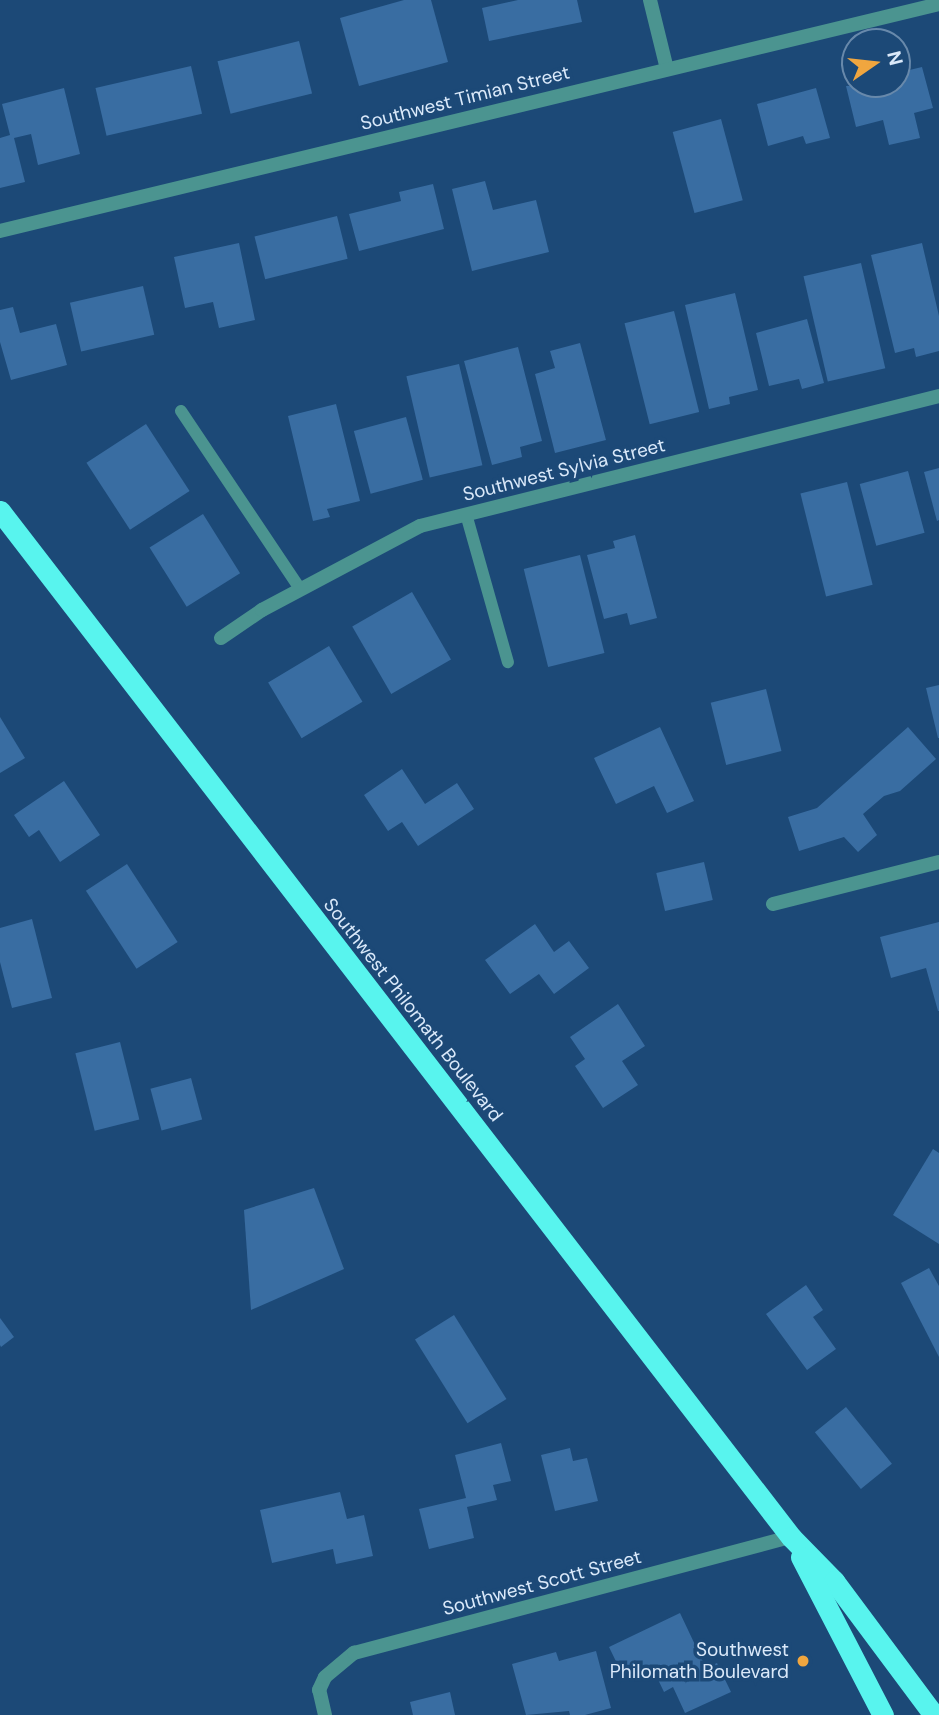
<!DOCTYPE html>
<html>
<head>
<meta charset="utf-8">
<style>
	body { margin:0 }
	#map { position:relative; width:939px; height:1715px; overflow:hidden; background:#1c4977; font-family:"DM Sans",sans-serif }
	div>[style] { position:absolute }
	.building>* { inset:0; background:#396da2; transform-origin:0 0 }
	.lane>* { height:12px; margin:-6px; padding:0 6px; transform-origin:6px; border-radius:6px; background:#4b9490 }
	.street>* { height:14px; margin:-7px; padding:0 7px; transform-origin:7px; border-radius:7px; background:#4b9490 }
	.highway>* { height:21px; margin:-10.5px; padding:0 10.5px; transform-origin:10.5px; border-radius:10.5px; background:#58f4ee }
	.dots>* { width:19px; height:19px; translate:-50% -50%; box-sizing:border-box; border:4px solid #1c4977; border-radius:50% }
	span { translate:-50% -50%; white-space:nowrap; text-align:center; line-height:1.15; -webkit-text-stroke:7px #1c4977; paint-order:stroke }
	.street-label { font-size:19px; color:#dae9fa }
	.poi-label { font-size:19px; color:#dae9fa }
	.right { translate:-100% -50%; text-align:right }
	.north { position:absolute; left:841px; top:28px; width:70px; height:70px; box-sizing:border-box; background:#1c4977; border:2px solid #6889ab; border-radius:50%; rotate:76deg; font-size:19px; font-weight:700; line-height:28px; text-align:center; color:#dae9fa }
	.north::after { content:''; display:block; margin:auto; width:24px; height:32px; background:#f0a63f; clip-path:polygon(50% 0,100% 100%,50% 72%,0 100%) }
</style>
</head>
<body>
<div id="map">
	<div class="building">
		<i style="clip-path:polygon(404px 0,431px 0,448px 62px,359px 86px,340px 18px)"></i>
		<i style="clip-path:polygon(518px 0,577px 0,582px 22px,489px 41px,482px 8px)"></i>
		<i style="left:299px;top:41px;width:54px;height:84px;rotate:76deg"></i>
		<i style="left:191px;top:66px;width:49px;height:98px;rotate:77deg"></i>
		<i style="clip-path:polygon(922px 67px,933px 108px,914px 113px,920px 138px,889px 145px,883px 120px,856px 127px,846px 86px,897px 84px,897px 73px)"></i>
		<i style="clip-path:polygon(64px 88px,80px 154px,38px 165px,31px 134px,14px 138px,25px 182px,0 188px,0 138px,10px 135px,2px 104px)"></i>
		<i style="clip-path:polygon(816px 88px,830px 138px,806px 144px,803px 136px,768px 146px,757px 104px)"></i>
		<i style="left:721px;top:119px;width:84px;height:50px;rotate:75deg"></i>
		<i style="clip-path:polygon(485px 181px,493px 210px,536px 200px,549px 252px,472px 271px,452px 189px)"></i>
		<i style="clip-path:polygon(433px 184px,444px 229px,359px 251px,349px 214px,401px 201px,399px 192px)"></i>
		<i style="left:337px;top:216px;width:44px;height:85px;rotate:76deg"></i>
		<i style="clip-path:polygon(239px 243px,255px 320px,219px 328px,213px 302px,185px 308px,174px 257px)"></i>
		<i style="clip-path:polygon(922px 243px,939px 316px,939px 351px,916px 357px,914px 348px,895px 353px,871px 255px)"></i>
		<i style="left:861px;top:263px;width:108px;height:59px;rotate:77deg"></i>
		<i style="left:143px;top:286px;width:50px;height:75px;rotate:77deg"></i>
		<i style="clip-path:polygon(735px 293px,758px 390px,729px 397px,730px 404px,709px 409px,685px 305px)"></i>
		<i style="clip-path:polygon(13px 307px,20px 333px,56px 324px,67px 365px,11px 380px,0 342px,0 310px)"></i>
		<i style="left:674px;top:311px;width:104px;height:51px;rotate:76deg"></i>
		<i style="clip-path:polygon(807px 319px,824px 383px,802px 389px,799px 379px,769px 386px,756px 333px)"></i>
		<i style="clip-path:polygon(580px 343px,606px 440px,555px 453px,535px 374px,555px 368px,550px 351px)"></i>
		<i style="clip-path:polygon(518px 347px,542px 441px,520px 447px,522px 457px,492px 465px,464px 361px)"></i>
		<i style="left:459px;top:364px;width:104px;height:54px;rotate:77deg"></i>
		<i style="clip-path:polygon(336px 404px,360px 501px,327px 509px,330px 517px,313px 521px,288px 416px)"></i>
		<i style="left:406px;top:417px;width:65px;height:54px;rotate:75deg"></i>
		<i style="left:146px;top:424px;width:80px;height:71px;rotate:57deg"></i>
		<i style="clip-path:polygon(939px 468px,939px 520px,937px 521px,924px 472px)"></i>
		<i style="left:908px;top:471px;width:64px;height:50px;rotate:75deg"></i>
		<i style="left:847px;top:482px;width:106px;height:48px;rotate:76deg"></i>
		<i style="left:203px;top:514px;width:70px;height:63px;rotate:58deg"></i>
		<i style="clip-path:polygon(635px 535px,657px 618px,630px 625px,627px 613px,604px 619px,587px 555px,615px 548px,613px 541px)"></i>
		<i style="left:580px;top:555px;width:101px;height:58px;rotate:76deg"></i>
		<i style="left:412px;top:592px;width:78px;height:69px;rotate:60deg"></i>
		<i style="left:329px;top:646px;width:65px;height:71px;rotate:59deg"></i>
		<i style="clip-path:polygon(939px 685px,939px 738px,938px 738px,926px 688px)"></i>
		<i style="left:766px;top:689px;width:64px;height:57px;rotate:76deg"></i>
		<i style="clip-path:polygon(0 717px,25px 758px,0 773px)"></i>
		<i style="clip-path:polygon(660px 727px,694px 801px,667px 813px,654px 786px,616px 804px,594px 758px)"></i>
		<i style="clip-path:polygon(908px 727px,936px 759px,900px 791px,884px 796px,863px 814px,877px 835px,858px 852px,844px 837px,799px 851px,788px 817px,817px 808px)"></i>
		<i style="clip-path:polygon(402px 769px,425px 804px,457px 783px,474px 809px,418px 846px,402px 822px,388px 831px,364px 795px)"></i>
		<i style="clip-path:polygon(64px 781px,100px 835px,60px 862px,39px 830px,29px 837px,14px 815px)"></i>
		<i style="left:704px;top:862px;width:39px;height:49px;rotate:77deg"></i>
		<i style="left:127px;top:864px;width:93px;height:49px;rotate:57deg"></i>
		<i style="clip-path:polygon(32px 919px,52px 998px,12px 1008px,0 962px,0 928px)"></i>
		<i style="clip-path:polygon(939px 922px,939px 1011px,938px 1011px,926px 968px,891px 978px,880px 937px)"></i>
		<i style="clip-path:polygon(535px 924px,554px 952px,569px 941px,589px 968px,554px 994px,539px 974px,510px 994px,485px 960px)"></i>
		<i style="clip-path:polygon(618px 1004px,645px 1046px,622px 1061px,638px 1085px,603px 1108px,575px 1066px,585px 1059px,570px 1037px)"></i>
		<i style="left:120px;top:1042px;width:80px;height:46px;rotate:76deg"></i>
		<i style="left:191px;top:1078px;width:43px;height:42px;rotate:75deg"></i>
		<i style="clip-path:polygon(933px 1149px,939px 1153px,939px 1244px,893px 1215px)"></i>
		<i style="clip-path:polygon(314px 1188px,344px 1269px,251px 1310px,244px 1210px)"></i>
		<i style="clip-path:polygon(929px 1268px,939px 1286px,939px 1357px,901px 1283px)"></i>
		<i style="clip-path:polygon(806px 1285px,823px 1310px,813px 1317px,836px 1349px,807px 1370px,766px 1314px)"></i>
		<i style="left:454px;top:1315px;width:99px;height:46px;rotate:58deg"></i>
		<i style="clip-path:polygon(0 1318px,14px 1337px,1px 1347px,0 1345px)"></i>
		<i style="left:846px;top:1407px;width:73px;height:40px;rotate:51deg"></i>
		<i style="clip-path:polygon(501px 1443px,511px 1481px,493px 1485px,497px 1500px,467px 1507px,474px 1538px,429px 1549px,419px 1509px,466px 1498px,455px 1455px)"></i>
		<i style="clip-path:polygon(570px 1448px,573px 1461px,587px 1458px,598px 1501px,555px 1511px,541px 1455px)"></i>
		<i style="clip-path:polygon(340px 1492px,347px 1519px,364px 1515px,373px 1556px,336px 1564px,333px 1549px,272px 1563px,260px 1510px)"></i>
		<i style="clip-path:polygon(680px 1613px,706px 1668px,717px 1663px,731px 1692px,685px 1713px,673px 1687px,664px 1692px,651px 1665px,624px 1678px,609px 1647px)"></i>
		<i style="clip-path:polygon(596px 1651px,611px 1708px,585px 1715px,570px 1715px,569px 1711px,526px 1715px,512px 1664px,556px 1652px,559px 1661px)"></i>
		<i style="clip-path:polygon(450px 1692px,455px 1715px,413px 1715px,410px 1702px)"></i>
	</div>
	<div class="lane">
		<i style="left:181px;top:411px;width:214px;rotate:56.2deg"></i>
		<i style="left:466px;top:514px;width:154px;rotate:74.2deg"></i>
	</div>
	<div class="street">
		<i style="left:650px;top:0;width:71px;rotate:76.2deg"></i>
		<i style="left:0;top:231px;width:966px;rotate:-13.59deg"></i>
		<i style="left:221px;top:638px;width:50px;rotate:-34.3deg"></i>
		<i style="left:262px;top:610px;width:179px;rotate:-28deg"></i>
		<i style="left:420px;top:526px;width:535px;rotate:-14.06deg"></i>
		<i style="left:773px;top:904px;width:171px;rotate:-14.2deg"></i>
		<i style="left:325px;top:1715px;width:26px;rotate:-103deg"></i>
		<i style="left:319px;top:1690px;width:14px;rotate:-65deg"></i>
		<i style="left:325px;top:1677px;width:38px;rotate:-40deg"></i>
		<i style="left:354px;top:1653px;width:452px;rotate:-14.9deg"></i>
	</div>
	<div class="highway">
		<i style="left:0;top:511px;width:1296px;rotate:52.37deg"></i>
		<i style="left:791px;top:1537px;width:62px;rotate:45.7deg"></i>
		<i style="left:834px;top:1581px;width:167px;rotate:53.3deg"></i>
		<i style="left:801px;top:1557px;width:178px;rotate:62.6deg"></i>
	</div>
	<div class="dots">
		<i style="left:803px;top:1661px;background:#f0a63f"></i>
	</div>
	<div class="street-label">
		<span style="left:465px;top:98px;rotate:-14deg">Southwest Timian Street</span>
		<span style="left:564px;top:470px;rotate:-14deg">Southwest Sylvia Street</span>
		<span style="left:413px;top:1010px;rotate:52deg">Southwest Philomath Boulevard</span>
		<span style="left:542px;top:1583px;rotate:-15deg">Southwest Scott Street</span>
	</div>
	<div class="poi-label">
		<span class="right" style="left:789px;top:1661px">Southwest<br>Philomath Boulevard</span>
	</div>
	<div class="north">N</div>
</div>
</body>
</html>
